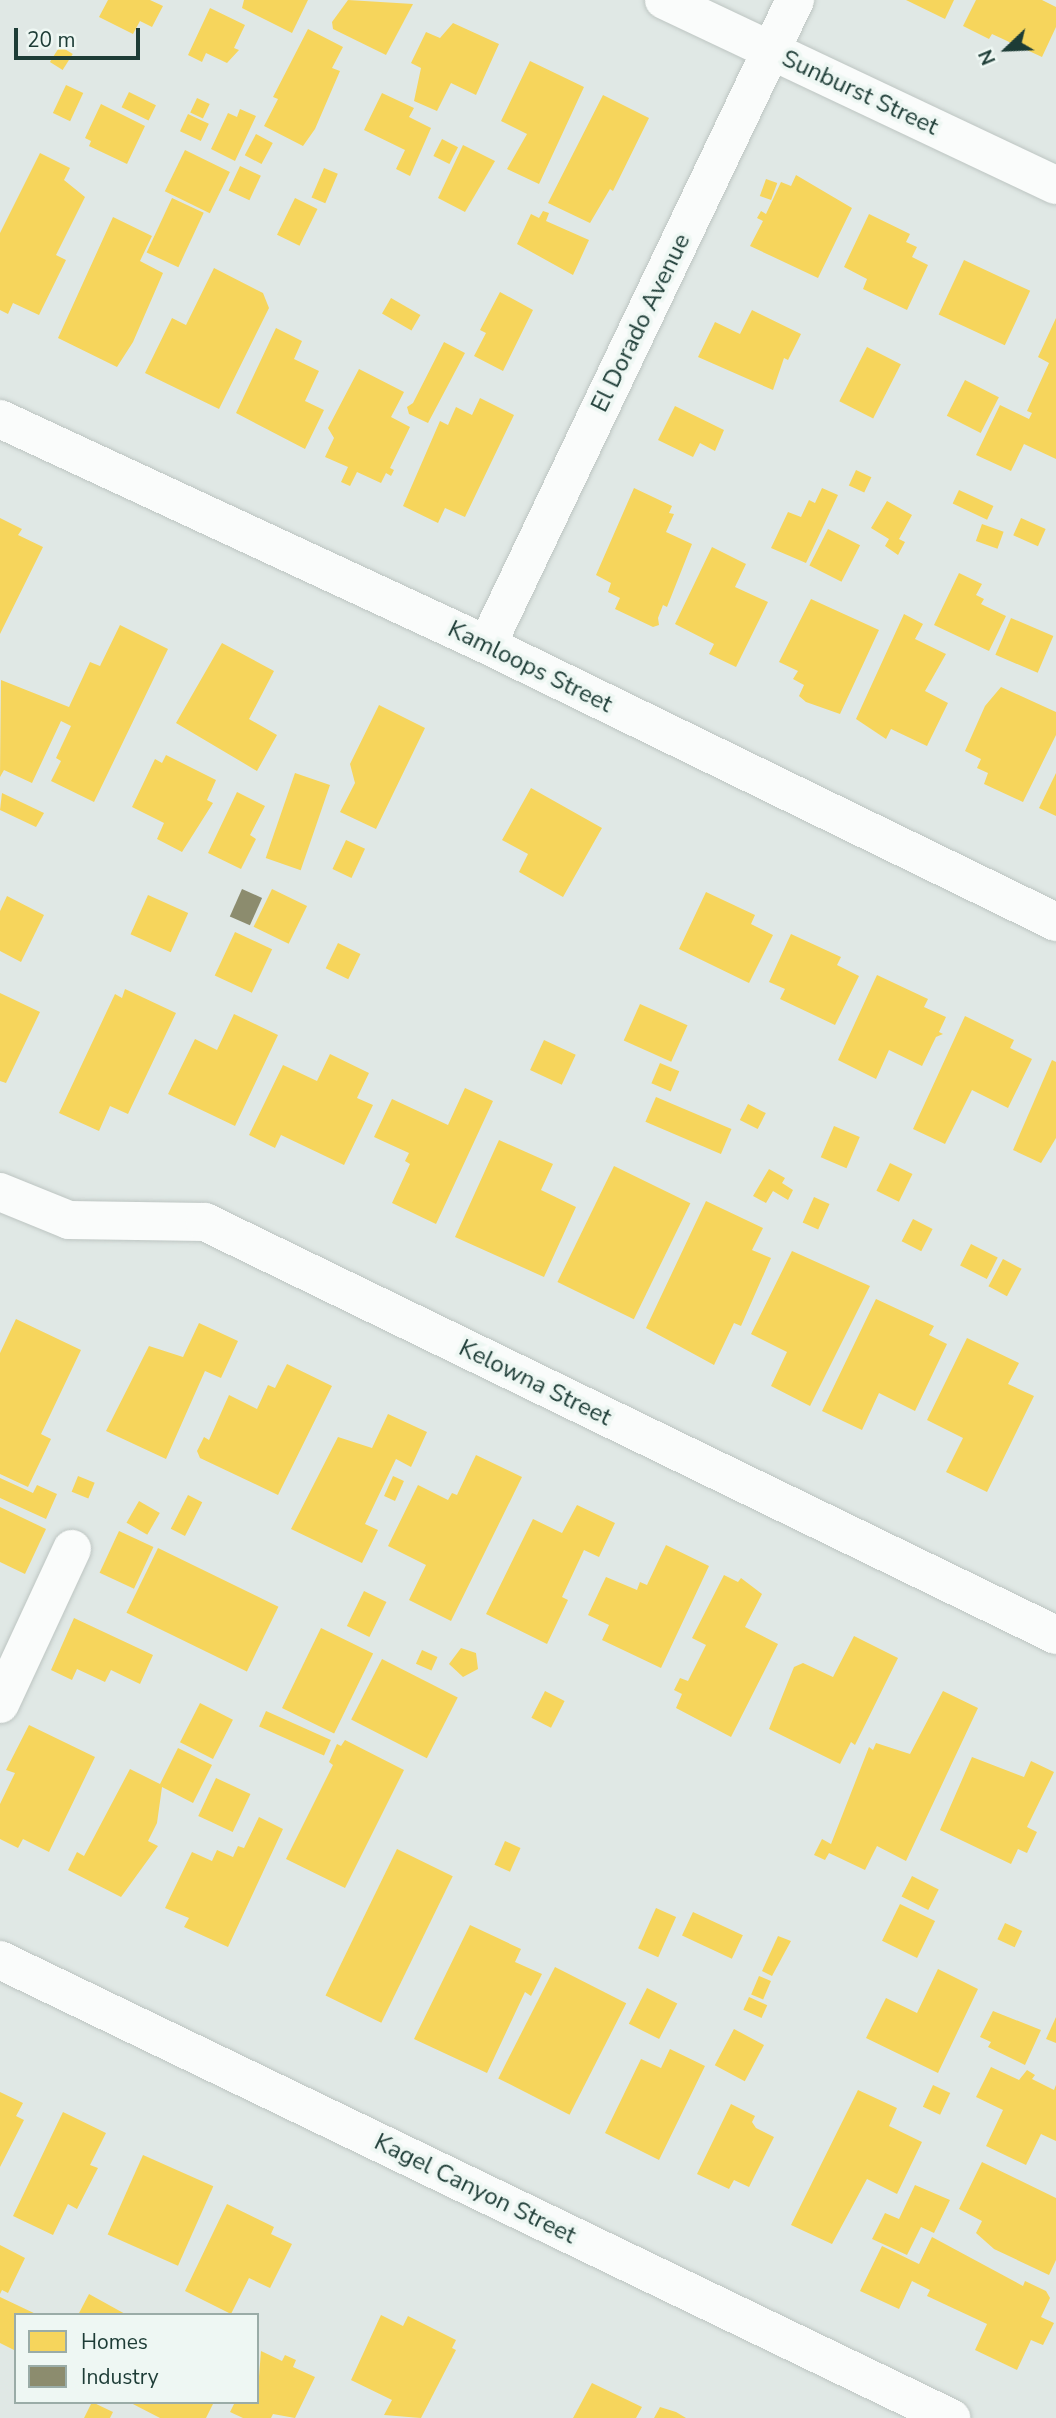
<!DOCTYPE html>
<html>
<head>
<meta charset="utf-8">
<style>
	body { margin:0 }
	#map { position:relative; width:1056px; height:2418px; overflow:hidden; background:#e0e8e5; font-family:"Nunito Sans",sans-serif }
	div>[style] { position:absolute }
	.homes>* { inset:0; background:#f6d55c; transform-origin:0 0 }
	.industry>* { inset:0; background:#8c8c6e; transform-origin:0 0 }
	.roads { filter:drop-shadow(0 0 2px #bdc5c2) drop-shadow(0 0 2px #bdc5c2) }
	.minor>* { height:38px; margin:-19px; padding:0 19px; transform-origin:19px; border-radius:19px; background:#fafcfb }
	span { translate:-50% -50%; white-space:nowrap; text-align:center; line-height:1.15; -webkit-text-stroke:7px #eef7f3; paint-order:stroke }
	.street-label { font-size:24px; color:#1d3c36 }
	.legend { position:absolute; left:14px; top:2313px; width:245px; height:91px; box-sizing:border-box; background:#eef7f3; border:2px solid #9aaca7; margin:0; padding:9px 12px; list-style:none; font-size:21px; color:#1d3c36 }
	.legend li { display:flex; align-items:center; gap:14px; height:35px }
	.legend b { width:35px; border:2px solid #9aaca7 }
	.north { position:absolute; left:972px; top:14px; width:70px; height:70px; -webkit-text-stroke:5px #eef7f3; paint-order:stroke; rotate:247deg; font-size:19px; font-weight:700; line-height:28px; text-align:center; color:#1d3c36 }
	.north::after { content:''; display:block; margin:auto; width:24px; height:32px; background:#1d3c36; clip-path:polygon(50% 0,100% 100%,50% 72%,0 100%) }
	.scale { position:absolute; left:14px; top:28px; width:126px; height:32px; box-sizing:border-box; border:4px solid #1d3c36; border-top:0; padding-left:9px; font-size:21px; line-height:24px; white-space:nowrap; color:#1d3c36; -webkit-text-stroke:5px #eef7f3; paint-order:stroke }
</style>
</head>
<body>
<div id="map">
	<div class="homes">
		<i style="clip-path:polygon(108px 0,150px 0,163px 6px,152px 27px,140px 21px,133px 34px,99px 17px)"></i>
		<i style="clip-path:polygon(244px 0,308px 0,292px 33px,242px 8px)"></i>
		<i style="clip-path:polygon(348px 0,413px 4px,386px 55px,333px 29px,332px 22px)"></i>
		<i style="clip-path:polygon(906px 0,954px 0,945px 19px)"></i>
		<i style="clip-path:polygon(976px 0,1042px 0,1056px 7px,1056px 27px,1042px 57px,992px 34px,989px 39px,963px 26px)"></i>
		<i style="clip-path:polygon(210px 8px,245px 25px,234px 48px,239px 50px,227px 63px,206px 53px,202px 62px,188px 55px)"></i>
		<i style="clip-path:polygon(453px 23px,499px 44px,476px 95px,451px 83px,437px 111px,414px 101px,421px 68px,411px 63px,426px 32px,440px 38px)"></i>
		<i style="clip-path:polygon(308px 29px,343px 47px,332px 68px,340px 71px,315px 129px,303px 146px,264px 126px,278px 99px,273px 97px)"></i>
		<i style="left:60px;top:46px;width:15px;height:19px;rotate:32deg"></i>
		<i style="clip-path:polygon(530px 61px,584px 87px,539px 184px,507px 169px,527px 134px,501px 121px)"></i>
		<i style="left:66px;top:85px;width:19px;height:31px;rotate:25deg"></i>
		<i style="left:129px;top:92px;width:30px;height:17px;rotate:26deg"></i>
		<i style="clip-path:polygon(382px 93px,414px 108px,409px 117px,431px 128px,410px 176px,396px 169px,405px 150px,364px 130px)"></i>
		<i style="clip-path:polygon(603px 95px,649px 118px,613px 191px,610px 189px,590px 223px,548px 203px)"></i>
		<i style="left:197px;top:98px;width:14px;height:16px;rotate:25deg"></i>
		<i style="clip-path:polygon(101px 104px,145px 126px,127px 164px,89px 146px,91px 141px,85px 138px)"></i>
		<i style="clip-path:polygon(240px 109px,256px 116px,235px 161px,211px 149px,228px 113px,237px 117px)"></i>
		<i style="left:188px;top:114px;width:23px;height:19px;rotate:25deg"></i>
		<i style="left:256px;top:134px;width:19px;height:24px;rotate:28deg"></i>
		<i style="left:442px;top:139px;width:18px;height:19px;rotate:27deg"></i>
		<i style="clip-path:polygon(463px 145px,495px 161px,465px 212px,438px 198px)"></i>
		<i style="left:185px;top:150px;width:50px;height:46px;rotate:26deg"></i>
		<i style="clip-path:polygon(40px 153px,70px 168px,64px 180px,85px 197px,56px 255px,66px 260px,39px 315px,13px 303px,8px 314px,0 310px,0 233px)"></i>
		<i style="left:240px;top:166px;width:23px;height:27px;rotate:25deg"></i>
		<i style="left:324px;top:168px;width:15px;height:32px;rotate:23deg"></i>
		<i style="clip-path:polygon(796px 175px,852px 208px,818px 278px,750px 246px,763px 221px,757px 218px,761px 211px,766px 214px,781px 182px,791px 186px)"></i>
		<i style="left:766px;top:179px;width:12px;height:18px;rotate:20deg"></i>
		<i style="left:172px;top:198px;width:35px;height:60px;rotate:25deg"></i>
		<i style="left:295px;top:198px;width:25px;height:41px;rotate:26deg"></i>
		<i style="clip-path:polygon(543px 211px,549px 213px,546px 221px,589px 240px,573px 275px,517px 244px,531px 214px,539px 218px)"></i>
		<i style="clip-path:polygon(869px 214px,910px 234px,906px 242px,917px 247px,912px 257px,928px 265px,907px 310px,863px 289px,867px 279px,844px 267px)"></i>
		<i style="clip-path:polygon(113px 217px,152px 236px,140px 261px,163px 273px,133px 342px,117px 367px,58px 338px)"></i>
		<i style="left:964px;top:260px;width:73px;height:60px;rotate:25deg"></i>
		<i style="clip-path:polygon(214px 268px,263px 293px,269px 308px,219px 409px,145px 373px,172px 318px,186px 325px)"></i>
		<i style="clip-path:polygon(500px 292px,533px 310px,503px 371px,474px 356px,486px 333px,480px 330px)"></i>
		<i style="left:391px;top:298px;width:34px;height:18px;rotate:30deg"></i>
		<i style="clip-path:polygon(752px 310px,801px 334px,788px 360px,784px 358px,773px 390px,698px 357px,715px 322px,740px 334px)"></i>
		<i style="clip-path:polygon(1056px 318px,1056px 459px,1024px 444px,1011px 471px,976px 455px,1000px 405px,1029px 419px,1032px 413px,1027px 411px,1049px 363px,1038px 357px)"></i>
		<i style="clip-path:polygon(276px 328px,302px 341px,294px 359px,319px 371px,305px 401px,324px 410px,305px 449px,236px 413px)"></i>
		<i style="clip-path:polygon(444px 342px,465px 353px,428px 423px,409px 414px,407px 407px,413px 403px)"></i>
		<i style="left:867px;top:347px;width:38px;height:61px;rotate:27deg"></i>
		<i style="clip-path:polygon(359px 369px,404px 392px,391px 417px,410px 427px,390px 468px,394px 470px,391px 476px,386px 473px,381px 483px,357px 472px,350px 486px,341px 482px,348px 467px,325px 457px,334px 438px,328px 428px)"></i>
		<i style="left:965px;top:380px;width:38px;height:40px;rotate:27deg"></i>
		<i style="clip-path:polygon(480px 398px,514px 415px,465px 517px,445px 508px,438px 523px,403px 506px,440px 421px,448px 425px,456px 407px,472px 415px)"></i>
		<i style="clip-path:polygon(675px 406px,724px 430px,715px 451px,700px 443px,693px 457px,658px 440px)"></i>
		<i style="left:856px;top:470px;width:17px;height:17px;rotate:25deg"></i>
		<i style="clip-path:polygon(634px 488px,672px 506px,669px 513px,674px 514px,666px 532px,692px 544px,667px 607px,663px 605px,658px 618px,659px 625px,653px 627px,615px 609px,620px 598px,608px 592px,611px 583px,596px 575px)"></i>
		<i style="clip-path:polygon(822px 488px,838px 495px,806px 563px,771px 548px,788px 512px,801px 517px,809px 500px,815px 503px)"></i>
		<i style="left:959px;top:490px;width:38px;height:15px;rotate:25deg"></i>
		<i style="clip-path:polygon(887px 501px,912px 515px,899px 539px,905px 542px,898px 555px,885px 546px,889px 539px,871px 528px)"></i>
		<i style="clip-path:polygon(0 518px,22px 529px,18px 535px,43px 547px,0 634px)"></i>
		<i style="left:1021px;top:518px;width:27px;height:19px;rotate:24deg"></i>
		<i style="left:982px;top:524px;width:23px;height:18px;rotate:20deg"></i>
		<i style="left:828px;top:529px;width:36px;height:41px;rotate:27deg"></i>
		<i style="clip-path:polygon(712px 547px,746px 564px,735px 587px,768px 602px,736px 667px,709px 654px,714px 644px,675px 624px)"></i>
		<i style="clip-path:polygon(959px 573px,982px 584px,976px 595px,984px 599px,981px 604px,1006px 616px,989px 651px,934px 625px)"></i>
		<i style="clip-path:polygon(811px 599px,879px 630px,840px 714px,806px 702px,799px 696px,804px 685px,793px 679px,798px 671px,779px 662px)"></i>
		<i style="clip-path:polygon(904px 614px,923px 624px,915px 639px,946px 654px,925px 691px,948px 703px,927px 746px,891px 729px,886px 739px,856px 719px)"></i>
		<i style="left:1011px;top:618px;width:46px;height:40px;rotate:23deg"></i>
		<i style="clip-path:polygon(120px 625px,168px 649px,94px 802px,51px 781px,61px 761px,56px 758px,71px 726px,61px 721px,32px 783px,4px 770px,0 777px,1px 680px,69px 707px,90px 662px,100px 666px)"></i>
		<i style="clip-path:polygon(222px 643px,274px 671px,249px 719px,277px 735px,257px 771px,176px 723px)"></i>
		<i style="clip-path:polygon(1001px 687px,1056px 712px,1056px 735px,1023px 802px,984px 784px,988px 773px,977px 768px,981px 759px,965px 751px,985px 706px)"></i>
		<i style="clip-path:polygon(379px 705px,425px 728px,376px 829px,340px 812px,355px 783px,350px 764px)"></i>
		<i style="clip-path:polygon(166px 755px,216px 780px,207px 800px,213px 803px,182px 852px,157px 839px,164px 823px,132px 807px,155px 759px,162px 763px)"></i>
		<i style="left:295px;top:773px;width:37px;height:90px;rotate:19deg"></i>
		<i style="clip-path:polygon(1056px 773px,1056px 816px,1039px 808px)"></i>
		<i style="clip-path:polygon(531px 788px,602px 828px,563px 897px,519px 872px,528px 854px,502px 840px)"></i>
		<i style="clip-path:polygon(237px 792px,265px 806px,250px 835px,256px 839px,241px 869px,208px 853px)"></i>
		<i style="clip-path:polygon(2px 793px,44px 813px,36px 827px,0 810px)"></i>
		<i style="left:346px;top:840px;width:21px;height:32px;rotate:25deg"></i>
		<i style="left:272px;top:889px;width:39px;height:42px;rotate:26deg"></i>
		<i style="clip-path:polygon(706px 892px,755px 915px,751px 924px,773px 935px,749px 983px,679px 949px)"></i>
		<i style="left:148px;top:895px;width:44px;height:43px;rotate:24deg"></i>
		<i style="clip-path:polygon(7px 896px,44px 915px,21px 962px,0 951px,0 911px)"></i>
		<i style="left:235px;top:932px;width:41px;height:48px;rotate:25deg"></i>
		<i style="clip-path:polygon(791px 934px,841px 957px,837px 965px,859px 976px,835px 1025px,780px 999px,785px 989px,769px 982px)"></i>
		<i style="left:338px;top:943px;width:25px;height:28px;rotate:26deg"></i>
		<i style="clip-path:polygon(877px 975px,928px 999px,924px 1007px,946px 1017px,939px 1032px,943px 1034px,936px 1037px,922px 1066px,889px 1050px,876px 1079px,838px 1060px)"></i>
		<i style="clip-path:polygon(125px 989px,176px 1013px,128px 1114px,110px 1106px,99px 1131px,59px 1113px,115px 994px,122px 998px)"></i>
		<i style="clip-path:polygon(0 993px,40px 1012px,6px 1083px,0 1081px)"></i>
		<i style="left:640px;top:1004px;width:52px;height:40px;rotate:24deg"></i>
		<i style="clip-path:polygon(234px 1014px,278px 1035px,235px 1126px,168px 1094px,195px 1039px,217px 1050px)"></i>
		<i style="clip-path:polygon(965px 1016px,1014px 1040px,1010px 1048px,1032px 1059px,1008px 1108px,972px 1090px,945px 1144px,913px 1129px)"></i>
		<i style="left:544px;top:1040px;width:35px;height:33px;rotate:25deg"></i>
		<i style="clip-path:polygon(330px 1054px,369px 1073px,357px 1098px,373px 1105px,344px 1165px,281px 1135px,275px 1148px,249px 1135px,283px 1065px,317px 1081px)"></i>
		<i style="clip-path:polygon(1052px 1060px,1056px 1062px,1056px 1138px,1041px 1163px,1013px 1150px)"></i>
		<i style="left:660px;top:1063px;width:21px;height:22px;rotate:23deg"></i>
		<i style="clip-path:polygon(465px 1088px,493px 1101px,436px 1224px,392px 1203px,410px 1164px,405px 1161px,409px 1153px,374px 1137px,392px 1099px,448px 1125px)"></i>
		<i style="left:656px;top:1097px;width:82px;height:27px;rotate:23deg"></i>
		<i style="left:748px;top:1104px;width:20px;height:18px;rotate:27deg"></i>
		<i style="left:834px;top:1126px;width:28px;height:34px;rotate:23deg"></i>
		<i style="clip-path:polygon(499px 1140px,553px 1164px,541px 1190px,576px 1207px,544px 1277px,455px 1237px)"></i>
		<i style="left:890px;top:1163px;width:25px;height:31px;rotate:26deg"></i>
		<i style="left:614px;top:1166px;width:85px;height:129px;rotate:26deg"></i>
		<i style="clip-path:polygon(769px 1169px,785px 1178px,782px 1183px,793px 1190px,788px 1200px,773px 1191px,766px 1203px,753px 1196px)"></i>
		<i style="left:814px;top:1197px;width:17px;height:28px;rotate:24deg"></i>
		<i style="clip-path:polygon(706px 1201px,763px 1228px,752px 1250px,771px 1258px,741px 1326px,734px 1323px,714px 1365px,646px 1328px)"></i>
		<i style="left:913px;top:1219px;width:22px;height:25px;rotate:27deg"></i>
		<i style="left:971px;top:1244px;width:30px;height:24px;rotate:27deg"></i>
		<i style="clip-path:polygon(792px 1251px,870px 1286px,810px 1406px,771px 1386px,787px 1352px,751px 1334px)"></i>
		<i style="left:1003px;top:1259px;width:21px;height:31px;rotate:28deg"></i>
		<i style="clip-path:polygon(876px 1299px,934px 1326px,929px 1335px,947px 1344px,915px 1411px,879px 1393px,862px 1430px,822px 1411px)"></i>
		<i style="clip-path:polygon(16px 1319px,81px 1350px,41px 1434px,51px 1439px,28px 1487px,0 1474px,0 1353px)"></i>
		<i style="clip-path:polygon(199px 1323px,238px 1341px,221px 1378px,205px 1371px,166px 1459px,106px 1431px,149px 1346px,183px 1357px)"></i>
		<i style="clip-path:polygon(967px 1338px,1019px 1363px,1008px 1384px,1034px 1396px,987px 1492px,946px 1472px,963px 1438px,927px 1420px)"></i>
		<i style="clip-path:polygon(287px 1364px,332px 1386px,278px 1495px,200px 1458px,197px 1451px,204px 1437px,209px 1440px,229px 1395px,257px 1409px,268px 1385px,275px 1388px)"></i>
		<i style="clip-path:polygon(388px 1414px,427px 1432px,411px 1467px,396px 1459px,365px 1524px,378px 1530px,362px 1563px,291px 1529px,338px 1437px,372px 1448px)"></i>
		<i style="clip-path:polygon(476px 1455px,522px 1477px,451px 1621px,409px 1600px,426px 1565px,388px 1546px,418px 1485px,448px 1500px,452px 1493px,457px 1495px)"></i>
		<i style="left:78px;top:1476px;width:18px;height:17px;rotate:22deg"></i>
		<i style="left:393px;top:1476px;width:12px;height:22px;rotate:24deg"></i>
		<i style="clip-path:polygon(0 1478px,33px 1493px,37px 1485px,57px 1494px,46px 1519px,0 1498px)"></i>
		<i style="left:188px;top:1495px;width:16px;height:38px;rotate:27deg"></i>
		<i style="left:139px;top:1501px;width:24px;height:25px;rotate:30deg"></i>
		<i style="clip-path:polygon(577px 1505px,615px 1523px,599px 1557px,584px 1550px,562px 1597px,568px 1600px,547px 1644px,486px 1614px,533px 1519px,562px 1533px)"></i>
		<i style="clip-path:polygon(0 1507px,46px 1529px,25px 1574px,0 1562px)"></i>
		<i style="left:119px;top:1531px;width:38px;height:46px;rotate:25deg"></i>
		<i style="clip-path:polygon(666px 1545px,709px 1566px,661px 1668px,602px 1640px,609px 1625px,588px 1615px,606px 1577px,637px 1590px,640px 1582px,647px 1585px)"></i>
		<i style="left:158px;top:1548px;width:134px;height:72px;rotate:26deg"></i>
		<i style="clip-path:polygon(724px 1575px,738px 1582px,741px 1578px,762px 1594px,745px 1627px,778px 1644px,731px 1737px,676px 1708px,682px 1694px,674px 1690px,680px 1678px,688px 1681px,706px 1645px,692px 1638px)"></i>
		<i style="left:364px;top:1591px;width:25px;height:39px;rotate:26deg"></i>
		<i style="clip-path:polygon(74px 1618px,153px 1655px,140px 1684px,111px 1670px,105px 1682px,77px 1669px,72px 1680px,51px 1670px)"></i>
		<i style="left:321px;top:1628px;width:58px;height:89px;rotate:26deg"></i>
		<i style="clip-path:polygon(854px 1636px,898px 1658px,855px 1745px,851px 1742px,840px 1764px,769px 1729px,794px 1667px,803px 1663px,833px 1677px)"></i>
		<i style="clip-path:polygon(461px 1648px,476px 1653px,478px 1669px,463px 1677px,449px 1664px)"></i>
		<i style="left:422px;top:1650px;width:17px;height:15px;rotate:24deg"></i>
		<i style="left:382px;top:1659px;width:85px;height:68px;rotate:27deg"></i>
		<i style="left:545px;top:1691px;width:22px;height:30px;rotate:27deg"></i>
		<i style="clip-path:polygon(943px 1691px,978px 1708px,906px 1861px,877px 1846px,865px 1870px,829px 1853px,825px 1860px,814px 1855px,822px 1839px,831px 1844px,869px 1747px,873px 1750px,876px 1743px,910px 1754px)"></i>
		<i style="left:200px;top:1703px;width:37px;height:44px;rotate:27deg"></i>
		<i style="left:266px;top:1711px;width:71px;height:17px;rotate:24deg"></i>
		<i style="clip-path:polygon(29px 1725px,95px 1757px,49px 1852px,23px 1839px,18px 1848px,0 1839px,0 1804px,15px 1773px,6px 1770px)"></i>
		<i style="clip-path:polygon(345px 1740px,404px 1770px,345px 1888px,286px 1859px,333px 1765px,329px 1762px,337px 1744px,341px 1746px)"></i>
		<i style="clip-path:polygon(178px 1748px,212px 1765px,193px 1803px,162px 1787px,157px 1823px,148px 1841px,158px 1846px,121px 1897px,68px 1870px,77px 1852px,84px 1856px,130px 1769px,160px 1784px)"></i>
		<i style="clip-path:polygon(972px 1757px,1024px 1777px,1031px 1761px,1054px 1772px,1027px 1827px,1037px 1832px,1027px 1853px,1018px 1849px,1011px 1864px,940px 1830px)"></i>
		<i style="left:216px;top:1778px;width:38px;height:42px;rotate:25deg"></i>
		<i style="clip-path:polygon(259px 1817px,283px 1829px,228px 1947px,184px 1927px,189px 1918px,165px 1908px,192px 1852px,212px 1861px,217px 1850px,233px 1857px,238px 1846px,244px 1848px)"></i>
		<i style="left:505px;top:1841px;width:17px;height:26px;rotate:24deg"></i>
		<i style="left:397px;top:1849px;width:62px;height:163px;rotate:26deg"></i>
		<i style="left:912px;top:1876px;width:30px;height:23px;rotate:27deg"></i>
		<i style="left:900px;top:1904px;width:39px;height:41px;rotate:26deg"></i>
		<i style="left:656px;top:1908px;width:22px;height:44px;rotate:24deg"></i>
		<i style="left:693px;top:1912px;width:55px;height:26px;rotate:25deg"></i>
		<i style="left:1005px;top:1923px;width:19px;height:18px;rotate:25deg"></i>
		<i style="clip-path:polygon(470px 1925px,521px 1949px,515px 1962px,542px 1974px,531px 1996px,525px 1992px,487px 2073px,414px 2039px)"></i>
		<i style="clip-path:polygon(778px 1936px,791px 1941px,772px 1976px,762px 1971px)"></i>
		<i style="left:555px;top:1967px;width:80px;height:125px;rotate:27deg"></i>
		<i style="clip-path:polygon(938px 1969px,978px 1989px,938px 2073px,866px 2038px,886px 1998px,917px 2013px)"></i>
		<i style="left:759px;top:1976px;width:13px;height:20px;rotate:23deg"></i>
		<i style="left:647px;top:1988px;width:34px;height:40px;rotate:27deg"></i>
		<i style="left:749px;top:1997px;width:20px;height:14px;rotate:24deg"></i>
		<i style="clip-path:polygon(993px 2011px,1041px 2030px,1025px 2065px,988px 2047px,991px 2042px,980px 2037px)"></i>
		<i style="clip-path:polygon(1056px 2017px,1056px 2043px,1046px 2039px)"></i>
		<i style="left:734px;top:2029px;width:34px;height:41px;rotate:28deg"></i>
		<i style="clip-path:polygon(670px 2049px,705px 2066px,659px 2160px,605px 2133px,641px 2059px,661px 2068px)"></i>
		<i style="clip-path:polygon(991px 2067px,1019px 2080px,1027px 2070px,1035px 2075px,1032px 2079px,1054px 2090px,1056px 2085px,1056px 2141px,1041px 2134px,1026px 2165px,986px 2146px,1003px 2110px,976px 2097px)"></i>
		<i style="left:933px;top:2085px;width:19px;height:24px;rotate:25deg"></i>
		<i style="clip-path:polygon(858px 2090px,897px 2108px,889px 2126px,922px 2142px,897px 2194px,867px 2179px,832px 2244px,791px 2225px)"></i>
		<i style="clip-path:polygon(0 2092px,23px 2103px,16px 2116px,24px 2120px,0 2167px)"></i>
		<i style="clip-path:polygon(731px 2104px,755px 2116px,752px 2122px,756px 2128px,774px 2137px,749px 2187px,734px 2180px,729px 2189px,697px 2174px)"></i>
		<i style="clip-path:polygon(63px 2112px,106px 2133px,90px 2165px,98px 2168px,77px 2209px,68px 2204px,53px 2235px,13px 2216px)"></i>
		<i style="left:143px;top:2155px;width:77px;height:87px;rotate:24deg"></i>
		<i style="clip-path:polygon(982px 2162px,1056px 2198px,1056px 2260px,1049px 2275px,994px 2249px,976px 2233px,982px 2221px,959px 2209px)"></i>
		<i style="clip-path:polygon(915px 2185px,950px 2200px,934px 2233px,921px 2227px,907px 2255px,872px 2239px,885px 2213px,899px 2219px)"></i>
		<i style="clip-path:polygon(227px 2204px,274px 2227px,271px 2234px,292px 2244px,270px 2288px,249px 2278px,231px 2314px,185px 2291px)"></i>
		<i style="clip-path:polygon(932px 2237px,1023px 2286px,1025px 2281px,1046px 2291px,1050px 2298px,1041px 2317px,1054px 2323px,1043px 2345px,1031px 2340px,1017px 2370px,975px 2350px,987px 2324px,927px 2296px,930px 2290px,912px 2281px,899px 2309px,860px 2291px,882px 2246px,919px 2264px)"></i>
		<i style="clip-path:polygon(0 2245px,25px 2258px,8px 2293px,2px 2290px,0 2294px)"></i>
		<i style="clip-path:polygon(89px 2294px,127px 2315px,78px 2315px)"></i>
		<i style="clip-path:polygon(0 2297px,38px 2315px,16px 2315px,16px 2351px,0 2343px)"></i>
		<i style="clip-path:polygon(381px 2315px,403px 2326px,408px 2316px,456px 2340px,452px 2348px,456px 2350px,421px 2418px,384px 2415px,392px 2400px,351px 2380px)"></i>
		<i style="clip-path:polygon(261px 2351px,282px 2361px,285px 2355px,296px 2360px,293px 2367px,315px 2377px,295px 2418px,273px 2414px,271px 2418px,243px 2418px,230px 2412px,235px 2402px,257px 2402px)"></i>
		<i style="clip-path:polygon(592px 2383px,642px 2407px,636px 2418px,573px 2418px)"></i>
		<i style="clip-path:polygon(92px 2402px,113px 2412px,110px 2418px,84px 2418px)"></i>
		<i style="clip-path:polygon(129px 2402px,214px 2402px,206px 2418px,160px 2418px)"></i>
		<i style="clip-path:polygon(660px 2407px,676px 2412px,686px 2418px,654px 2418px)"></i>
	</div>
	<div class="industry">
		<i style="left:242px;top:889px;width:22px;height:30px;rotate:24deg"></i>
	</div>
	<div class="roads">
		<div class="minor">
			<i style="left:664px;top:0;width:433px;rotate:25.3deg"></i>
			<i style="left:0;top:419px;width:537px;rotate:24.89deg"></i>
			<i style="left:487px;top:645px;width:633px;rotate:25.96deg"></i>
			<i style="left:487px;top:645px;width:715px;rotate:-64.47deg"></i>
			<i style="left:0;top:1192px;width:74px;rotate:22.1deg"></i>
			<i style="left:69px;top:1220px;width:136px;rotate:0.8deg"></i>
			<i style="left:205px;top:1222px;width:946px;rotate:25.89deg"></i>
			<i style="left:0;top:1704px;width:171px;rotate:-65.1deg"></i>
			<i style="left:0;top:1960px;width:1056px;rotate:25.72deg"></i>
		</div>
	</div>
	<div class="street-label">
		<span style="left:860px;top:93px;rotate:25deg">Sunburst Street</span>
		<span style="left:641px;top:323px;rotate:-64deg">El Dorado Avenue</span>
		<span style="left:530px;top:667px;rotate:26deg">Kamloops Street</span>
		<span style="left:535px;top:1383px;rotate:26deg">Kelowna Street</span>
		<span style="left:475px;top:2189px;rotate:26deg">Kagel Canyon Street</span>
	</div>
	<ul class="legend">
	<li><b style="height:19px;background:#f6d55c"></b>Homes</li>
	<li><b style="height:19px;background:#8c8c6e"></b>Industry</li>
	</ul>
	<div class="north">N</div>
	<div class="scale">20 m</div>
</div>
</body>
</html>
